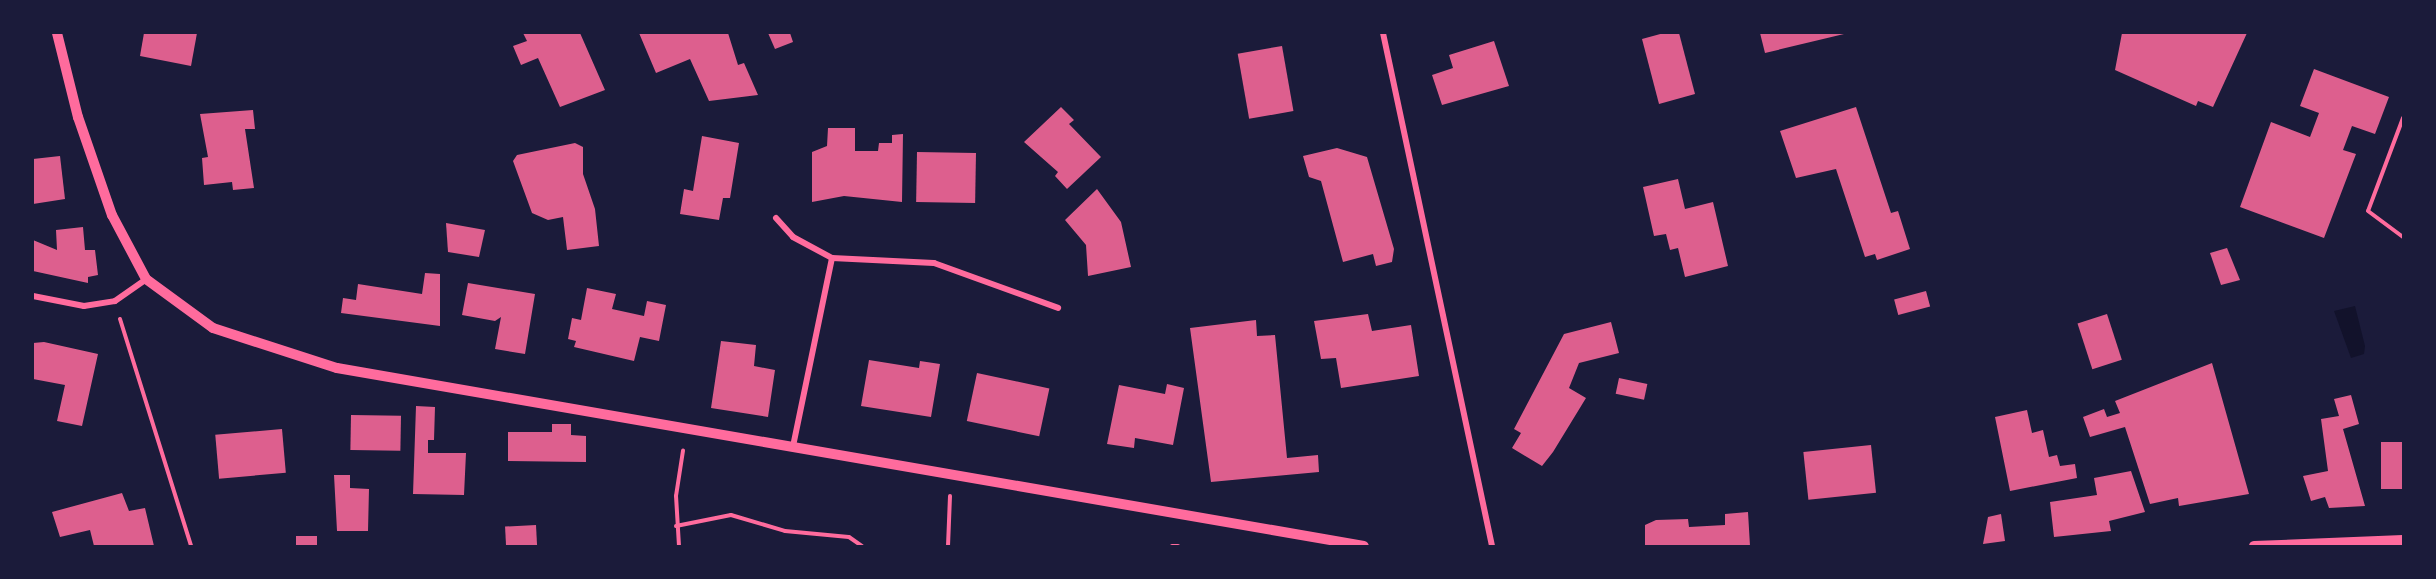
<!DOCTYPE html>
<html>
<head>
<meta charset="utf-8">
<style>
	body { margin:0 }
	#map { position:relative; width:2436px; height:579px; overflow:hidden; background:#1b1b3a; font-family:Poppins,sans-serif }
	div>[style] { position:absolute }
	.water>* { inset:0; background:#12122b }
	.building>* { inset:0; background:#dd5f8e; transform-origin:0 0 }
	.path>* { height:4px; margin:-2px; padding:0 2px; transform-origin:2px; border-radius:2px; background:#ff6b9d }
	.minor>* { height:6px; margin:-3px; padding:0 3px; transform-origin:3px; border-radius:3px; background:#ff6b9d }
	.tertiary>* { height:10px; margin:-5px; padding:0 5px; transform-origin:5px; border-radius:5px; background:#ff6b9d }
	span { translate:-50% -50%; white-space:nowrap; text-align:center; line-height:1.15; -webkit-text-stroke:5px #1b1b3a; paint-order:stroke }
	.frame { position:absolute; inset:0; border:34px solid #1b1b3a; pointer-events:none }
</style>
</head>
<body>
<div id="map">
	<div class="water">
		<i style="clip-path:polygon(2355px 306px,2365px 346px,2364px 354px,2351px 358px,2334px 311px)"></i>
	</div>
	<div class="building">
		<i style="clip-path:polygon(144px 33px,197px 33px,191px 66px,140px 56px)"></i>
		<i style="clip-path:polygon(523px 33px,580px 33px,605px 90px,560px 107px,538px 58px,521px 65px,513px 46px,527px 41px)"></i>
		<i style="clip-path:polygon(639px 33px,728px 33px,738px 65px,744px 63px,758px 95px,709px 101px,690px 59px,656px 73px)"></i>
		<i style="clip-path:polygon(768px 33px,790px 33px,793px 42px,775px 49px)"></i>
		<i style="clip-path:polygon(1664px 33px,1679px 33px,1695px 94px,1659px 104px,1642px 39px)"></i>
		<i style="clip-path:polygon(1760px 33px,1844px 33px,1844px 34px,1765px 53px)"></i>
		<i style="clip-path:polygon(2122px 33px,2247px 33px,2213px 107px,2198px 101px,2196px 106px,2115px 70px)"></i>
		<i style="clip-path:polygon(1494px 41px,1509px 86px,1442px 105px,1432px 75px,1453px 68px,1449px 55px)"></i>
		<i style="left:1282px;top:46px;width:66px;height:45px;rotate:80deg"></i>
		<i style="clip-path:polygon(2314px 69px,2389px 97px,2375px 134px,2352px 126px,2343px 150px,2356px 154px,2324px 238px,2240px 207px,2271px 122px,2310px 137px,2319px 113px,2300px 106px)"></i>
		<i style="clip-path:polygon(1061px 107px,1074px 120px,1069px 124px,1101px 157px,1067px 189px,1055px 176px,1058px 172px,1024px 142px)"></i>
		<i style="clip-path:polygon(1856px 107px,1891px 213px,1898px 211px,1910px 249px,1877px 260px,1875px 254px,1865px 257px,1836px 169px,1796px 178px,1780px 131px)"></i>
		<i style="clip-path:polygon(253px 110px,255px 129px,245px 129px,254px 188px,233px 190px,232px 182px,204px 185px,202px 158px,208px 157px,200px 114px)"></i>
		<i style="clip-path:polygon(828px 128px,855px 128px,855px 151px,878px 151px,879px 143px,892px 143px,892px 135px,903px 134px,902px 202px,844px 196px,812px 202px,812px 152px,827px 146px)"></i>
		<i style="clip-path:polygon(702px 136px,739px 143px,730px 198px,723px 198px,719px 220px,680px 214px,684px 189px,693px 191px)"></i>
		<i style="clip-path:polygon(575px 143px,583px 147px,583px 174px,595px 209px,599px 246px,567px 250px,563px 217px,548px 220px,532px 213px,513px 161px,517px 155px)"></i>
		<i style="clip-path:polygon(1337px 148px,1367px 157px,1394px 249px,1392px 262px,1376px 266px,1373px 254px,1343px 262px,1321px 181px,1309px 177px,1303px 156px)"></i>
		<i style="left:917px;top:152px;width:59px;height:50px;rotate:1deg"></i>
		<i style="clip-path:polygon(60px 156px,65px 199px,33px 204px,33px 159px)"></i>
		<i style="clip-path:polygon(1678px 179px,1685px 209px,1713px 202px,1728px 266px,1685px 277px,1678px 248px,1670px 250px,1666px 234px,1654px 236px,1643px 187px)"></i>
		<i style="clip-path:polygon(1097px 189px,1121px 222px,1131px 267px,1088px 276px,1086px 245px,1065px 220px)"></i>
		<i style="clip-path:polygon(446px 223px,485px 230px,479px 257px,448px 252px)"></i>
		<i style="clip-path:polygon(83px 227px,85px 250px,95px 250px,98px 275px,88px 277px,88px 283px,33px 271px,33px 240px,57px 250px,56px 230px)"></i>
		<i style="clip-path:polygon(2227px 248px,2240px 280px,2221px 285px,2210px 253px)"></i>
		<i style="clip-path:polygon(425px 273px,440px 274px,440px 326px,341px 313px,343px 298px,356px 300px,358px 284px,422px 294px)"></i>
		<i style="clip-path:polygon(468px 283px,535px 294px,525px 354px,495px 349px,501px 317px,495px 321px,462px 315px)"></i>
		<i style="clip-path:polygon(587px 288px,616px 294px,612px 309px,644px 316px,647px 301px,666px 305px,659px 341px,640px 337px,634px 361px,574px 347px,576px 341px,568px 339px,572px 318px,581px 320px)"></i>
		<i style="left:1926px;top:291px;width:16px;height:33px;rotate:75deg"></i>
		<i style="clip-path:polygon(1368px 314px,1372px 331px,1411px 325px,1419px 376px,1341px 388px,1336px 358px,1321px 359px,1314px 321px)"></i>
		<i style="left:2107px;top:314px;width:48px;height:31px;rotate:72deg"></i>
		<i style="clip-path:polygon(1256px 320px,1257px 336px,1275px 335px,1287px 458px,1318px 455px,1319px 472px,1211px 482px,1190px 328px)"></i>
		<i style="clip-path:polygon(1611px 322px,1619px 353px,1579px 363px,1569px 388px,1586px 398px,1553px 452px,1542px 466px,1512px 448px,1521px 433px,1514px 429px,1564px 334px)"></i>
		<i style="clip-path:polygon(721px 341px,756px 345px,754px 366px,775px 370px,768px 417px,711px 408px)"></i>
		<i style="clip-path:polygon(44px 342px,98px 354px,82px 426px,57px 421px,65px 385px,33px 379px,33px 343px)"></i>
		<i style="clip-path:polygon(869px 360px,919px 368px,920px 361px,940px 364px,931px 417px,861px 406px)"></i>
		<i style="clip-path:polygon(2212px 363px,2249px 494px,2179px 506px,2178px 498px,2150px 504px,2125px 427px,2090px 437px,2083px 417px,2104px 409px,2107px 417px,2120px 413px,2115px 401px)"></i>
		<i style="left:977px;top:373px;width:74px;height:49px;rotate:12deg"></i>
		<i style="left:1619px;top:378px;width:29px;height:16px;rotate:12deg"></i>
		<i style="clip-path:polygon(1167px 384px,1184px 388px,1173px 445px,1135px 438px,1134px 448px,1107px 444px,1119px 385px,1165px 394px)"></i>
		<i style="clip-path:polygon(2351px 395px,2359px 424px,2343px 429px,2365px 506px,2329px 508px,2325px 497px,2311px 501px,2303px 476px,2328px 471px,2321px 419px,2339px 416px,2334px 399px)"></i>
		<i style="clip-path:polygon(416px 406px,435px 407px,434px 440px,428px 440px,428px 453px,466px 453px,464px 495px,413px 494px)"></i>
		<i style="clip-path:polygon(2027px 410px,2032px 433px,2043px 430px,2049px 457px,2057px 455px,2060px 466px,2075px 464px,2077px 478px,2010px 491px,1995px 417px)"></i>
		<i style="left:351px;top:415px;width:50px;height:35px;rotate:1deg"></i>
		<i style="clip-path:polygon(552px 424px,571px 424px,571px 435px,586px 436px,586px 462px,508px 461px,508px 432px,552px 432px)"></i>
		<i style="left:282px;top:429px;width:44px;height:67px;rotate:85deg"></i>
		<i style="left:2381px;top:442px;width:22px;height:47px"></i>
		<i style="left:1871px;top:445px;width:48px;height:68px;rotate:84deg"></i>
		<i style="clip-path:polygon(2131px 471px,2145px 512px,2109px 521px,2111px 531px,2054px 537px,2050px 502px,2097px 495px,2094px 478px)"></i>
		<i style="clip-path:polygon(334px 475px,350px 475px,350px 488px,369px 489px,368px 531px,337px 531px)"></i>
		<i style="clip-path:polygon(122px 493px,129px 511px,145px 508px,154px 546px,94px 546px,90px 530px,60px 537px,52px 512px)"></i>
		<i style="clip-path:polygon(1748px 512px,1750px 546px,1645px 546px,1645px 525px,1656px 520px,1688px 519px,1689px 527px,1725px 525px,1725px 514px)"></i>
		<i style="clip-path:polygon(2001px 514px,2005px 541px,1983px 544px,1988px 517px)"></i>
		<i style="left:536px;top:525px;width:21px;height:31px;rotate:87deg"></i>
		<i style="left:317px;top:536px;width:10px;height:21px;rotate:90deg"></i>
	</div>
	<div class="path">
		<i style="left:2403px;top:118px;width:99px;rotate:110.6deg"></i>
		<i style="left:2368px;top:211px;width:44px;rotate:36.6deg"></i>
		<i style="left:120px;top:319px;width:238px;rotate:72.6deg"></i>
		<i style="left:676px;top:526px;width:56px;rotate:-11.3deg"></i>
		<i style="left:731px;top:515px;width:56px;rotate:16.5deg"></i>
		<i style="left:785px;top:531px;width:64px;rotate:5.4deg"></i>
		<i style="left:849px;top:537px;width:16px;rotate:35deg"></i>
		<i style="left:679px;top:546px;width:50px;rotate:-93.4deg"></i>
		<i style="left:676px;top:496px;width:46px;rotate:-81.2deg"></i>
		<i style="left:948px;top:546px;width:50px;rotate:-87.7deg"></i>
		<i style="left:1172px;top:546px;width:6px"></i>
	</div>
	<div class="minor">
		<i style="left:1383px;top:33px;width:524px;rotate:78deg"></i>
		<i style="left:776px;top:218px;width:25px;rotate:48deg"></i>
		<i style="left:793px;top:237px;width:44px;rotate:28.3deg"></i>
		<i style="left:832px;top:258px;width:193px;rotate:101.7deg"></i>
		<i style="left:832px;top:258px;width:102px;rotate:2.8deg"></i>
		<i style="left:934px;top:263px;width:132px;rotate:19.9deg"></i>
		<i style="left:33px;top:296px;width:52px;rotate:11.1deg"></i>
		<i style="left:84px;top:306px;width:31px;rotate:-9deg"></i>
		<i style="left:115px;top:301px;width:38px;rotate:-35deg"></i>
	</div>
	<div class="tertiary">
		<i style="left:57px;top:33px;width:87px;rotate:76deg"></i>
		<i style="left:78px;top:117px;width:104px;rotate:70.9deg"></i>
		<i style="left:112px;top:215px;width:72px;rotate:62deg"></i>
		<i style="left:146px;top:279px;width:83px;rotate:36.2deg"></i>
		<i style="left:213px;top:328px;width:130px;rotate:17.9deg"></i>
		<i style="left:337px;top:368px;width:1042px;rotate:9.83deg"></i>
		<i style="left:2254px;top:546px;width:149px;rotate:-2.3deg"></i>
	</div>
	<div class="frame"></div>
</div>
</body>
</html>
